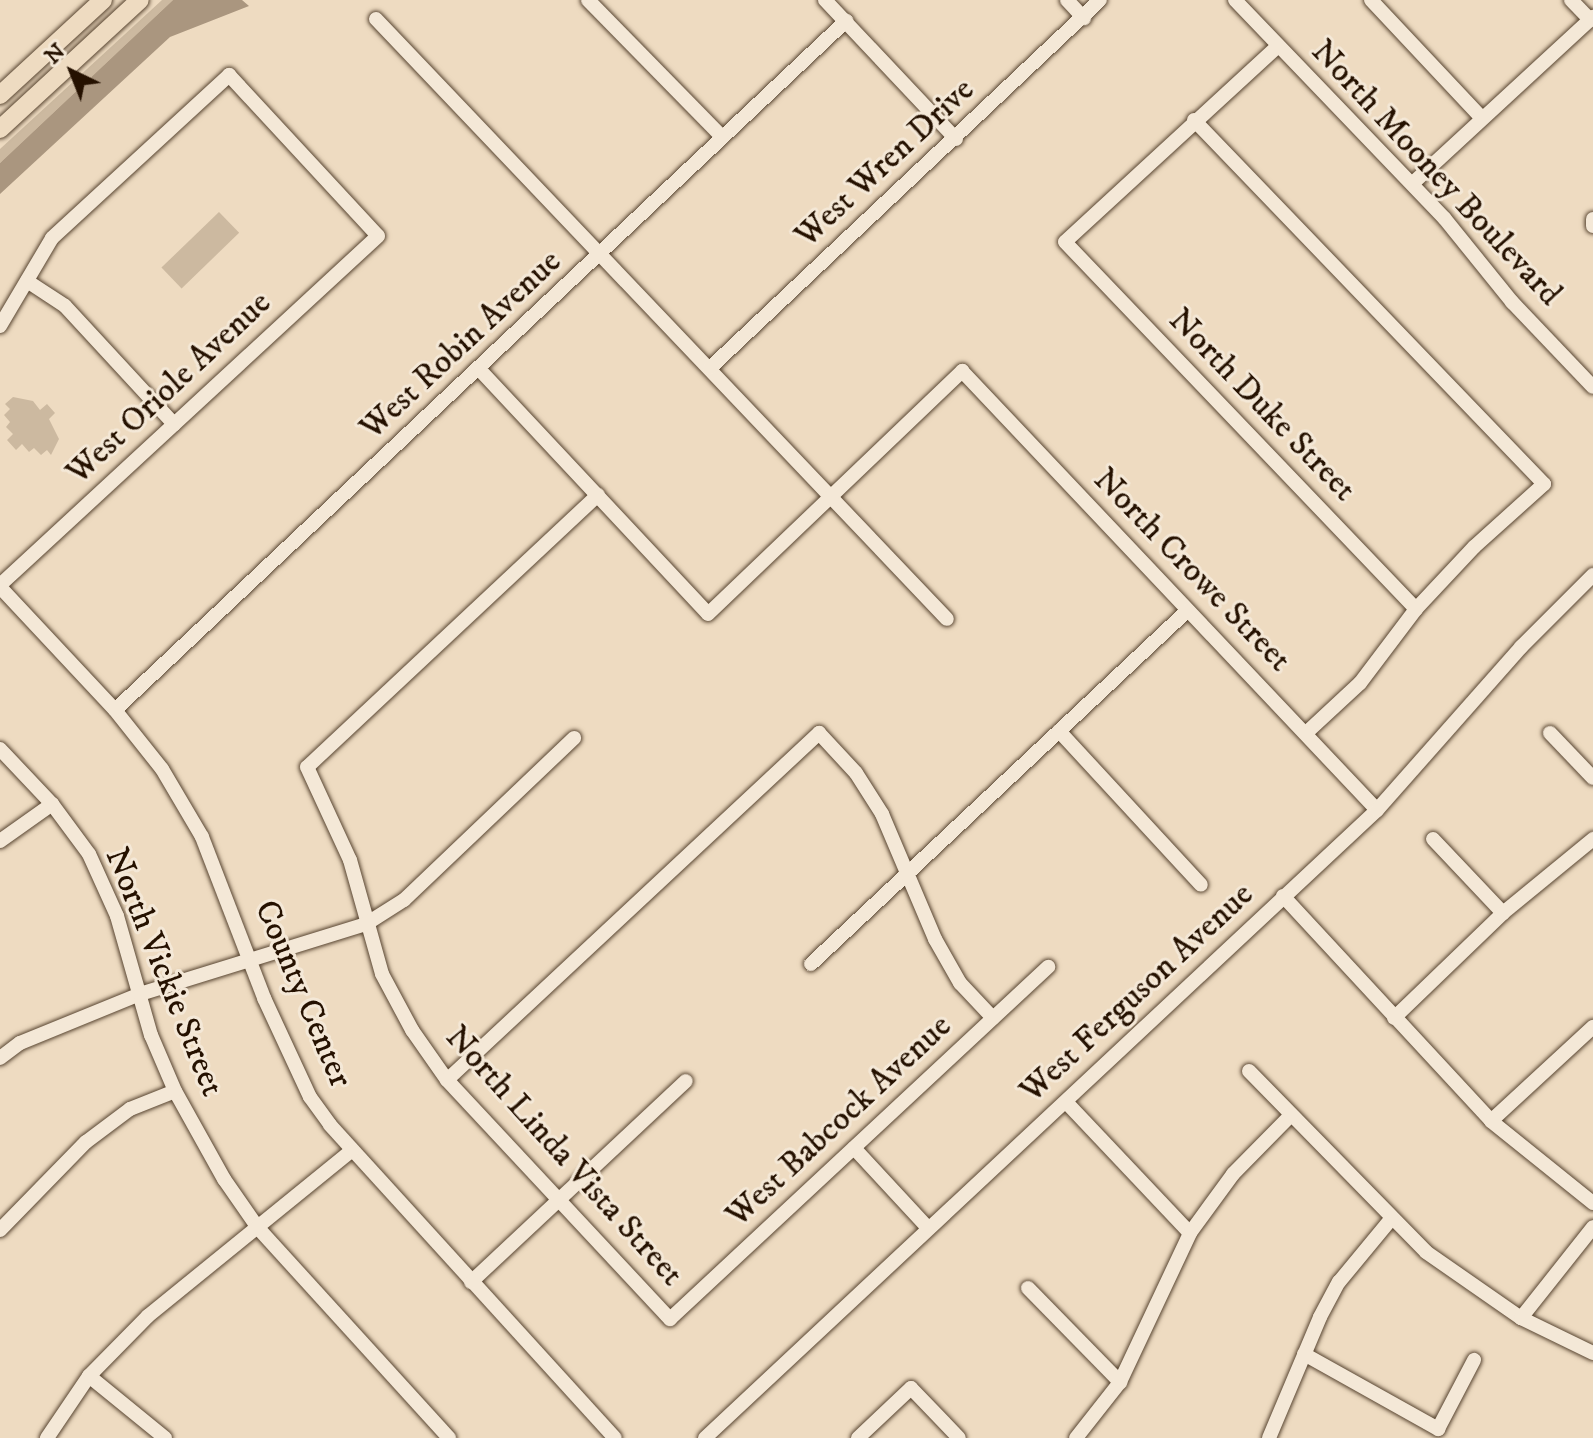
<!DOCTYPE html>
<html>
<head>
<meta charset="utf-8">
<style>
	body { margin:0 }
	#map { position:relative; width:1593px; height:1438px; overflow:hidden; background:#eedbc1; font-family:"IM FELL DW Pica",serif }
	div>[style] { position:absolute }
	.green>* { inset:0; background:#ccb9a0; transform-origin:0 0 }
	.water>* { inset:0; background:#aa967f }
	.roads { filter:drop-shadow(0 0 2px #574430) drop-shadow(0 0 2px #574430) }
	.minor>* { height:14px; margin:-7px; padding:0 7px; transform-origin:7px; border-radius:7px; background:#f4e8d7 }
	.major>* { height:18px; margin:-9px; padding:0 9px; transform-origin:9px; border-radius:9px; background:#eedbc1 }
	span { translate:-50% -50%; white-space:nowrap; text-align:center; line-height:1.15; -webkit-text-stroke:6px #f4e8d7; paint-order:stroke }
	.street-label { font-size:34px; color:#251100 }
	.north { position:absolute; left:32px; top:32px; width:80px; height:80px; -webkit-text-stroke:6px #f4e8d7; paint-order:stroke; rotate:317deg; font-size:22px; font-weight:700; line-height:32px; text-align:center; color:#251100 }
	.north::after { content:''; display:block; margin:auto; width:28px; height:36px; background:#251100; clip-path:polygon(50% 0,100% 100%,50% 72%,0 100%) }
</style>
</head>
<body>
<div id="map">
	<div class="green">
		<i style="clip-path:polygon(162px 0,173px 0,0 163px,0 149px)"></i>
		<i style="left:219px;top:212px;width:29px;height:80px;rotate:46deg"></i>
		<i style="clip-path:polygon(13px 397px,33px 401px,40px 410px,47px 404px,55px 413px,49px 419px,59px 439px,51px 455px,47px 450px,41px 455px,34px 448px,29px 452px,22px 444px,16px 450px,7px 440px,13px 434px,6px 427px,10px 422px,4px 415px,10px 409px,5px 404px)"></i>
	</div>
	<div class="water">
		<i style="clip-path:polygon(173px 0,242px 0,249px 6px,170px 37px,0 194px,0 163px)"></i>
	</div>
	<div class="roads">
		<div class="minor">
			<i style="left:588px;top:0;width:192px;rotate:45.6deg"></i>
			<i style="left:825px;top:0;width:191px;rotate:46.7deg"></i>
			<i style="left:1067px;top:0;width:25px;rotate:47deg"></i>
			<i style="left:1235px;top:0;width:303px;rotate:46.2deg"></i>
			<i style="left:1445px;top:219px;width:107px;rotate:51.1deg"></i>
			<i style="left:1512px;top:302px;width:117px;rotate:46.4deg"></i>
			<i style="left:1371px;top:0;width:162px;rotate:46.8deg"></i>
			<i style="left:1571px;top:0;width:28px;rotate:46deg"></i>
			<i style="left:376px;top:19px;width:828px;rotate:46.42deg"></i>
			<i style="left:1278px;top:46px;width:289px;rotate:137.4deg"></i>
			<i style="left:1065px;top:242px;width:508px;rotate:46.28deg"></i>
			<i style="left:1194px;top:120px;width:505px;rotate:46.12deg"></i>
			<i style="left:1544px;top:484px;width:94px;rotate:138deg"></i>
			<i style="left:1474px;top:547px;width:85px;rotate:133.1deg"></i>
			<i style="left:1416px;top:609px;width:93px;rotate:127.1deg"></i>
			<i style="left:1360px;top:683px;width:74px;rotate:137.2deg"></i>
			<i style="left:1413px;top:183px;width:245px;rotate:-42.7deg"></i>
			<i style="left:1593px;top:219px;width:7px;rotate:90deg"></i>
			<i style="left:27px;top:281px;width:45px;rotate:33.3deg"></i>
			<i style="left:65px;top:306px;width:161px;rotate:47.3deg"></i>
			<i style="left:0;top:326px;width:102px;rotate:-59.4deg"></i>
			<i style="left:52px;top:238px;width:241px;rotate:-42.6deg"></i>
			<i style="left:229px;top:75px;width:219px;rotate:47.2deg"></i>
			<i style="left:378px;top:236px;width:514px;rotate:137.28deg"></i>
			<i style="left:710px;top:368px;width:536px;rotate:-43.34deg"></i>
			<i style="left:479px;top:369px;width:335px;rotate:46.9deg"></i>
			<i style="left:708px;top:614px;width:352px;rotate:-43.7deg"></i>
			<i style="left:962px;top:371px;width:604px;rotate:46.61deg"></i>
			<i style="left:598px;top:495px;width:398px;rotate:136.9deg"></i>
			<i style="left:307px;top:767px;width:102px;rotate:65.2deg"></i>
			<i style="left:350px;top:860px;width:118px;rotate:74.3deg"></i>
			<i style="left:382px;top:974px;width:64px;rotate:61.8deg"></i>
			<i style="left:412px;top:1030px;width:61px;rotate:55deg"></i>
			<i style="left:447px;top:1080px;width:327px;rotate:47deg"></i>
			<i style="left:670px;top:1319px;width:517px;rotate:-42.96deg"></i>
			<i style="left:0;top:587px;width:168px;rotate:46.9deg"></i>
			<i style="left:115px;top:710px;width:75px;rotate:51.5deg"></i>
			<i style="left:162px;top:769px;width:79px;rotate:59.5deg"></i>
			<i style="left:202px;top:837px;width:173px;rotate:68.9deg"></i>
			<i style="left:264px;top:998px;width:109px;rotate:65.1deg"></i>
			<i style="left:310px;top:1097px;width:34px;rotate:54deg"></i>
			<i style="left:330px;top:1125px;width:423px;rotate:47.7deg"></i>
			<i style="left:115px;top:710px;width:1005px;rotate:-43.31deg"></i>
			<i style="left:1059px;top:731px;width:209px;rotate:47.3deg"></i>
			<i style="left:1550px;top:733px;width:62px;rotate:46.3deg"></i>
			<i style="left:0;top:749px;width:76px;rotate:46.6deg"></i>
			<i style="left:52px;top:804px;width:62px;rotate:53.5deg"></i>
			<i style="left:89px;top:854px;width:68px;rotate:65.7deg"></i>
			<i style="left:117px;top:916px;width:124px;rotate:74.1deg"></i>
			<i style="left:151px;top:1035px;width:61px;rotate:66.8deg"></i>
			<i style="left:175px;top:1091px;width:101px;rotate:60.9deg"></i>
			<i style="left:224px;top:1179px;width:60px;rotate:55.2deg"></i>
			<i style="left:258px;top:1228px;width:284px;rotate:47.7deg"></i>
			<i style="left:1433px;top:839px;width:102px;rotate:46.6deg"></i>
			<i style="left:0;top:841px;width:64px;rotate:-35.4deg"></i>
			<i style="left:1283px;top:896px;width:306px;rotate:47.2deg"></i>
			<i style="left:1491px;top:1121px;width:131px;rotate:38.8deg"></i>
			<i style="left:811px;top:964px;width:517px;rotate:-43.2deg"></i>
			<i style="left:1394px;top:1018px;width:151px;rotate:-43.9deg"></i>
			<i style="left:1503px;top:913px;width:117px;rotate:-39.4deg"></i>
			<i style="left:0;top:1058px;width:25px;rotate:-37deg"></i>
			<i style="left:20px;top:1043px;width:130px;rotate:-22.2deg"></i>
			<i style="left:140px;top:994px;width:237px;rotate:-17.2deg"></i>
			<i style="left:366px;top:924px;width:45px;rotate:-32.3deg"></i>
			<i style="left:404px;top:900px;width:235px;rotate:-43.6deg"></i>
			<i style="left:1249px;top:1071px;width:253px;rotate:45.6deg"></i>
			<i style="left:1426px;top:1252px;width:116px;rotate:34.8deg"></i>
			<i style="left:1521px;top:1318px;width:80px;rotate:25.9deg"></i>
			<i style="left:447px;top:1080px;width:509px;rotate:-43.01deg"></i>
			<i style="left:819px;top:733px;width:54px;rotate:47.2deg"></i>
			<i style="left:856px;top:773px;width:49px;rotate:57.6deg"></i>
			<i style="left:882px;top:814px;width:136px;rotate:67deg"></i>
			<i style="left:935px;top:939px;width:51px;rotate:60.4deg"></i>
			<i style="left:960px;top:983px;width:48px;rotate:46.7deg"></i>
			<i style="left:1066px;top:1102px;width:180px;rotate:46.6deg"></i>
			<i style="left:1491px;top:1121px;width:139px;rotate:-42.7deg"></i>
			<i style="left:854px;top:1148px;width:109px;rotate:47.2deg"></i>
			<i style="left:0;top:1230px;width:123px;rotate:-45.7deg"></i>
			<i style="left:86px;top:1142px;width:55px;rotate:-36.9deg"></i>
			<i style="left:130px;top:1109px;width:48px;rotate:-21.8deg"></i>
			<i style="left:471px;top:1282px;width:294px;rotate:-43.1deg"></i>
			<i style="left:1028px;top:1288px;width:132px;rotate:45.6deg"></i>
			<i style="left:1521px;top:1318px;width:116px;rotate:-51.6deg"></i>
			<i style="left:1304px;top:1354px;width:154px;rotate:29.2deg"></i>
			<i style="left:1438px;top:1429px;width:78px;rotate:-62.4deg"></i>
			<i style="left:89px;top:1376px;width:98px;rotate:39.2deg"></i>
			<i style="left:47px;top:1438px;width:75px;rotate:-55.9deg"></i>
			<i style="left:89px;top:1376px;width:84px;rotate:-45.5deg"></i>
			<i style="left:148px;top:1316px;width:262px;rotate:-39.1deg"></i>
			<i style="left:705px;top:1438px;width:920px;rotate:-43.06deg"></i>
			<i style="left:1377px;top:810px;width:217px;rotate:-48.5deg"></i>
			<i style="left:1521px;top:647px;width:102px;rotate:-45deg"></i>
			<i style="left:858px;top:1438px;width:73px;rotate:-43.3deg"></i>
			<i style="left:911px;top:1388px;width:69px;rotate:46.2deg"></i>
			<i style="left:1076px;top:1438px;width:71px;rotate:-51.8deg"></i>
			<i style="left:1120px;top:1382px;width:165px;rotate:-64.8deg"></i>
			<i style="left:1190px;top:1233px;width:73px;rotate:-53.9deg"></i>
			<i style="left:1233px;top:1174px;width:83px;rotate:-45.5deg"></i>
			<i style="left:1269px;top:1438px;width:131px;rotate:-67.1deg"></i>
			<i style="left:1320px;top:1317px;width:40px;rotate:-62deg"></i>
			<i style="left:1339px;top:1282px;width:83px;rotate:-50.4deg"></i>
		</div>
		<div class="major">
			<i style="left:0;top:95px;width:140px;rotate:-42.7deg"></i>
			<i style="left:0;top:129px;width:190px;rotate:-42.7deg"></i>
		</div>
	</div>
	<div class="street-label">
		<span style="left:885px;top:163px;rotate:-43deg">West Wren Drive</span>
		<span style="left:1436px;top:173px;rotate:47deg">North Mooney Boulevard</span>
		<span style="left:461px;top:345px;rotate:-43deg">West Robin Avenue</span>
		<span style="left:169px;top:388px;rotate:-43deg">West Oriole Avenue</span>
		<span style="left:1262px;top:405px;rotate:46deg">North Duke Street</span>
		<span style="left:1192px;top:570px;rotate:46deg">North Crowe Street</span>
		<span style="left:164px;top:972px;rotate:68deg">North Vickie Street</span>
		<span style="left:1137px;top:993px;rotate:-43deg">West Ferguson Avenue</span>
		<span style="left:303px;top:994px;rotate:67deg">County Center</span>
		<span style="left:839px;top:1121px;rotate:-43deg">West Babcock Avenue</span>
		<span style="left:564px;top:1156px;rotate:48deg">North Linda Vista Street</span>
	</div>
	<div class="north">N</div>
</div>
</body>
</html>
